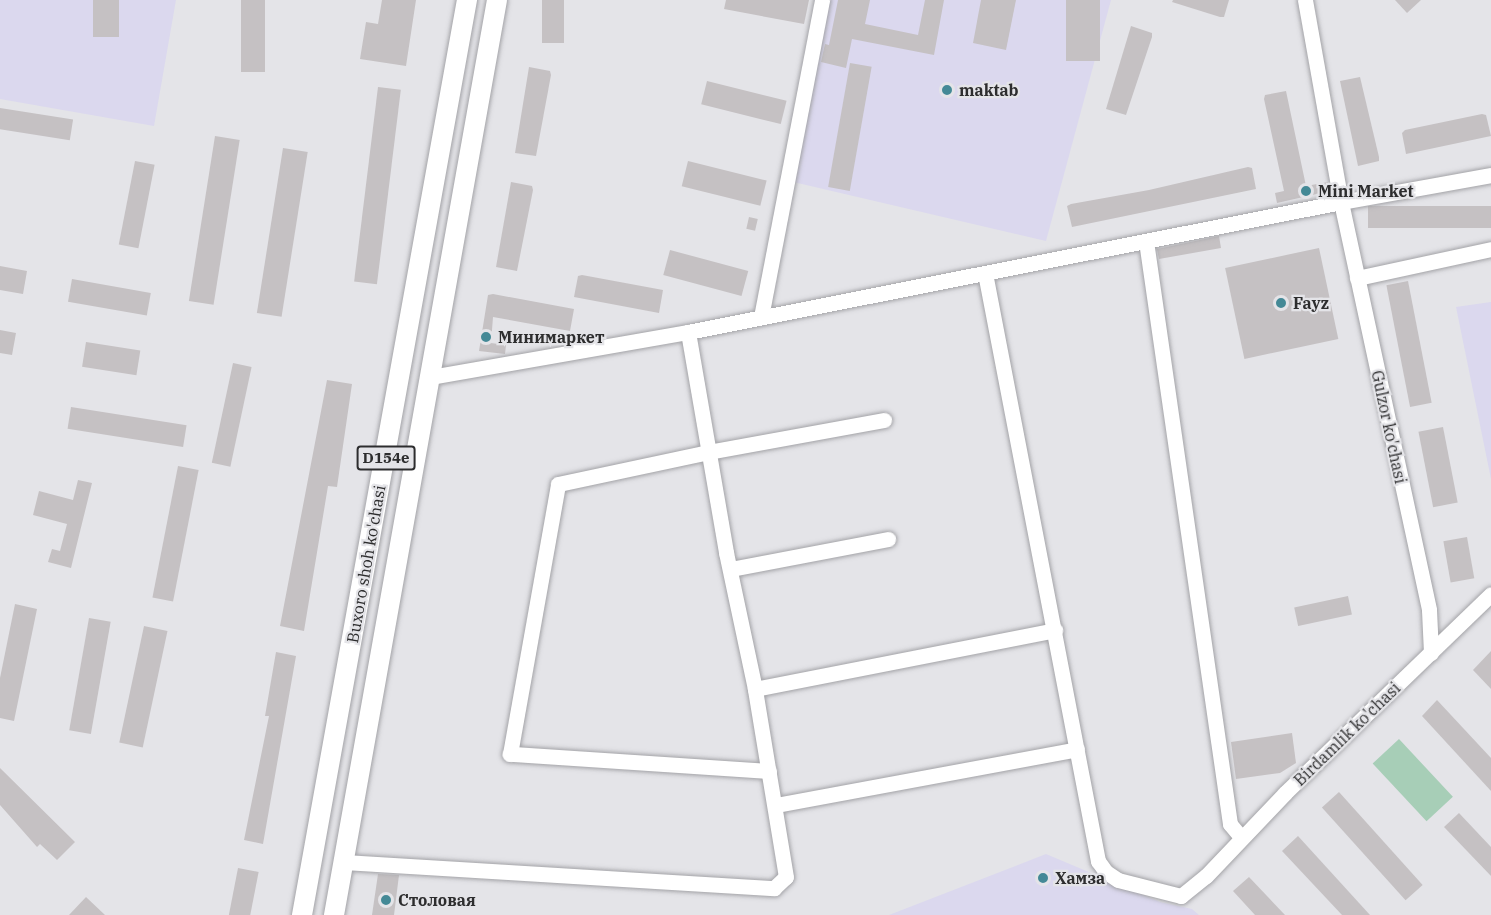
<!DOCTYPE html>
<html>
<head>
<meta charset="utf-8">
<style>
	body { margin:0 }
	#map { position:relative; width:1491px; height:915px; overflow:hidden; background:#e4e4e8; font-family:"IBM Plex Serif",serif }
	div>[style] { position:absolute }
	.education>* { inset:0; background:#dbd8ee }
	.green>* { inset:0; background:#a7ceb7; transform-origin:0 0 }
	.building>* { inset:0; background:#c5c1c3; transform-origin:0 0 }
	.roads { filter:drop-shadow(0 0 2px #a3a3a7) drop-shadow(0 0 2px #a3a3a7) }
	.minor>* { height:15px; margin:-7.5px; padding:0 7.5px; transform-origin:7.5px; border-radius:7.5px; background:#fff }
	.major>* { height:20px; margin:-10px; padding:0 10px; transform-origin:10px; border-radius:10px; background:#fff }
	.dots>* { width:16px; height:16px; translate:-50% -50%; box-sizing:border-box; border:3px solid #e4e4e8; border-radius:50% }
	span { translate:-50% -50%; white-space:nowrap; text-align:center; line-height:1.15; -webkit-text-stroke:4.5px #e4e4e8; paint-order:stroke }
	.shield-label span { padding:2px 4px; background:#e4e4e8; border:2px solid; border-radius:4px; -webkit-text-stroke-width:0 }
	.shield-label { font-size:15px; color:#2d2d2e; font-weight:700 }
	.poi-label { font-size:16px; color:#2d2d2e; font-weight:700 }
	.left { translate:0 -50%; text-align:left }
	.street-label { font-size:16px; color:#2d2d2e }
</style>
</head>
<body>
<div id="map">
	<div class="education">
		<i style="clip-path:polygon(0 0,176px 0,154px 126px,0 99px)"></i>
		<i style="clip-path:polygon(826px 0,1111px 0,1046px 241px,789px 181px)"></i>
		<i style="clip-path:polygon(1491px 302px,1491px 479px,1456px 307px)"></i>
		<i style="clip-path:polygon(1046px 854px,1160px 902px,1192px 909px,1199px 915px,889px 915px)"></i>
	</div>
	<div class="green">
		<i style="left:1399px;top:739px;width:79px;height:36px;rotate:47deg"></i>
	</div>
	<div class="building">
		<i style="left:93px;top:0;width:26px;height:37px"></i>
		<i style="left:241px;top:0;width:24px;height:72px"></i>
		<i style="clip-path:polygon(382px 0,416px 0,406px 66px,360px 59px,366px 22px,378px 24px)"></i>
		<i style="left:542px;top:0;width:22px;height:43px"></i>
		<i style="clip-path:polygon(726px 0,809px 0,804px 24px,724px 9px)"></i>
		<i style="clip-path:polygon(838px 0,870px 0,865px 24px,918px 35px,925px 0,944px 0,934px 55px,852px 39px,846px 68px,821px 62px,825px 44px,829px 45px)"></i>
		<i style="clip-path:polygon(981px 0,1016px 0,1006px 50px,973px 43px)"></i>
		<i style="left:1066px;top:0;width:34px;height:61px"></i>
		<i style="clip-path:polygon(1173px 0,1229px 0,1224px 17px,1220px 17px,1172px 2px)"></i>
		<i style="clip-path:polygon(1395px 0,1421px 0,1407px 13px)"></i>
		<i style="clip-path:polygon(1131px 26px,1152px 33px,1152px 37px,1126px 115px,1106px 109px)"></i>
		<i style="left:850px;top:63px;width:22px;height:126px;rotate:10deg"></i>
		<i style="clip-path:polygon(529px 67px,550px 71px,551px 75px,536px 156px,515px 153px)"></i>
		<i style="clip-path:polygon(1360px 77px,1379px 157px,1379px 161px,1358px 166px,1340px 81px)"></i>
		<i style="left:707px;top:81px;width:82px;height:24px;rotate:14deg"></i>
		<i style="left:378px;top:87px;width:23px;height:196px;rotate:7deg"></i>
		<i style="clip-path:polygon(1286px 91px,1306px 186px,1328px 182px,1328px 187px,1321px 193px,1277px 203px,1275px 193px,1284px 191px,1264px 99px,1265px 95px)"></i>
		<i style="left:0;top:108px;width:74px;height:21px;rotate:9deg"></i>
		<i style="clip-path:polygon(1482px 114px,1486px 115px,1491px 136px,1406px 154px,1402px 133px,1405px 130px)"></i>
		<i style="left:215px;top:136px;width:25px;height:167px;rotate:9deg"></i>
		<i style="left:283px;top:148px;width:25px;height:167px;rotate:9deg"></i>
		<i style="left:135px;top:161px;width:20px;height:85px;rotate:11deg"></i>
		<i style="left:688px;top:161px;width:81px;height:26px;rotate:14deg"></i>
		<i style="clip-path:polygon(1248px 167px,1252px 168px,1256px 189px,1072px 227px,1067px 206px,1071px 204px,1149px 190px)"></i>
		<i style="clip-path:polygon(511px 182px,532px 186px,533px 190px,517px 271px,496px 267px)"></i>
		<i style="left:1491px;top:206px;width:22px;height:123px;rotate:90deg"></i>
		<i style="left:749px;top:217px;width:9px;height:12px;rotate:13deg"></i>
		<i style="clip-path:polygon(1219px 236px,1221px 248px,1159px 259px,1157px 249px)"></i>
		<i style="left:1319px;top:248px;width:93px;height:96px;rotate:78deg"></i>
		<i style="left:670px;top:250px;width:81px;height:26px;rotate:15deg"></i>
		<i style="clip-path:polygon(0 266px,27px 271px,23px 294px,0 290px)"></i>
		<i style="clip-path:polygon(582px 275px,663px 290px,659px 313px,574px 297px,578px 276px)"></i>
		<i style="left:72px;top:279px;width:80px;height:23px;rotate:10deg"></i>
		<i style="left:1408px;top:281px;width:124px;height:22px;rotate:79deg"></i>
		<i style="clip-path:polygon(493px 294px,574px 309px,570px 331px,493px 317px,491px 343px,506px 345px,505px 354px,479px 351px,488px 295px)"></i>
		<i style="clip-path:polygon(0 330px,16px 333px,12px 355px,0 353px)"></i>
		<i style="left:86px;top:342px;width:55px;height:25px;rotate:9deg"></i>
		<i style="left:233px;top:363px;width:19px;height:102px;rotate:12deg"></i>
		<i style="clip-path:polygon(327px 380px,352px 384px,337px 487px,328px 486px,304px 631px,280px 626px)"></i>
		<i style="left:71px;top:407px;width:117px;height:22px;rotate:9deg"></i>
		<i style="left:1443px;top:427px;width:77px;height:25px;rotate:79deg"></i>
		<i style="left:178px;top:466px;width:21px;height:134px;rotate:11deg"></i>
		<i style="clip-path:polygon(78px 480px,92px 483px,71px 568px,48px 562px,52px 549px,60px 551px,67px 524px,33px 515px,39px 491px,73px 500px)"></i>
		<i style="left:1467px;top:537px;width:42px;height:24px;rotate:80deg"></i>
		<i style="left:1348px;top:596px;width:19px;height:55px;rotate:78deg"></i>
		<i style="clip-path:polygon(15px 604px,37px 609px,14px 721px,0 718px,0 678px)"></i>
		<i style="left:89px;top:618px;width:22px;height:114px;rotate:10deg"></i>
		<i style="left:144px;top:626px;width:24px;height:119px;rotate:12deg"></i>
		<i style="clip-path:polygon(1491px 651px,1491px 689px,1473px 670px)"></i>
		<i style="clip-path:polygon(276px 652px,296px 656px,263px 844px,244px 840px,269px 716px,265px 716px)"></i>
		<i style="clip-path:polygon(1437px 700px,1491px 758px,1491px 791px,1422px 716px)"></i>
		<i style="clip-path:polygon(1292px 733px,1296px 763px,1280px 773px,1236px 779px,1231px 742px)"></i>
		<i style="clip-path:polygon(0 768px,75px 842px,57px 860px,40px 844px,37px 847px,0 805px)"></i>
		<i style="left:1339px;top:792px;width:125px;height:23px;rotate:48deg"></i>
		<i style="clip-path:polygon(1459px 813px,1491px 847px,1491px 876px,1444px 827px)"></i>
		<i style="clip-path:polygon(1298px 836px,1370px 915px,1342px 915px,1282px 851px)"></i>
		<i style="left:238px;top:868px;width:21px;height:48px;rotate:11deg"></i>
		<i style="clip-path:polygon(378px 874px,399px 875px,394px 915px,372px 915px)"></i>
		<i style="clip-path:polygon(1249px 877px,1285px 915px,1255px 915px,1233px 891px)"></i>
		<i style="clip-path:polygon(86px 897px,105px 915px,69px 915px)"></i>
	</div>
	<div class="roads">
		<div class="minor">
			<i style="left:1305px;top:0;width:205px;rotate:79.9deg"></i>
			<i style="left:1341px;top:202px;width:417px;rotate:77.8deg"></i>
			<i style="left:1429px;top:610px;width:43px;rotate:87.3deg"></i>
			<i style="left:1146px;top:241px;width:589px;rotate:81.8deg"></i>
			<i style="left:1230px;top:824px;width:17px;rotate:50deg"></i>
			<i style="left:985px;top:273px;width:599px;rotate:79.12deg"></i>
			<i style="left:1098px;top:861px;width:14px;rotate:54deg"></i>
			<i style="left:1106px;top:872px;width:14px;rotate:34deg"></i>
			<i style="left:1118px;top:880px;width:65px;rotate:14.3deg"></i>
			<i style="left:1181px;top:896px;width:32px;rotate:-39deg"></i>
			<i style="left:1206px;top:876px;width:115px;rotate:-46.4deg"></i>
			<i style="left:1285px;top:793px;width:286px;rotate:-44deg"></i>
			<i style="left:1357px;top:278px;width:137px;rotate:-12.2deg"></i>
			<i style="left:761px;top:317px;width:323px;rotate:-79.1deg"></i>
			<i style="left:430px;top:377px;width:262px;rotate:-9.9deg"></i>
			<i style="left:688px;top:332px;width:666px;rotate:-11.26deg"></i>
			<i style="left:1341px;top:202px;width:152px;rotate:-10.2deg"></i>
			<i style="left:731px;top:569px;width:160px;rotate:-10.8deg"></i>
			<i style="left:755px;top:689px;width:306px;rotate:-11.1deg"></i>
			<i style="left:769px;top:771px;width:260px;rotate:-176.2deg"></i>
			<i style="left:510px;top:754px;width:274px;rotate:-79.9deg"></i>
			<i style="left:558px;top:484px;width:153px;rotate:-12deg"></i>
			<i style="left:708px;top:452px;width:179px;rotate:-10.3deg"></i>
			<i style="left:776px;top:805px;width:306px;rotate:-10.5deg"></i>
			<i style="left:344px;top:862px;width:431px;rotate:3.5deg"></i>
			<i style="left:774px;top:888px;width:16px;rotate:-43deg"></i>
			<i style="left:786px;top:877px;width:191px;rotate:-99.4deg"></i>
			<i style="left:755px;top:689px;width:140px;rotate:-102deg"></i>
			<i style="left:726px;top:552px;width:223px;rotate:-99.8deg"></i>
		</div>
		<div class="major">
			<i style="left:302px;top:915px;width:930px;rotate:-79.78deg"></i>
			<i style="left:334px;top:915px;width:929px;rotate:-79.9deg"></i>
		</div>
	</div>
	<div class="dots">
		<i style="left:947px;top:90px;background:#448996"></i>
		<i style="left:1306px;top:191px;background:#448996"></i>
		<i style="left:1281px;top:303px;background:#448996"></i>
		<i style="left:486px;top:337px;background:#448996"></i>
		<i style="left:1043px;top:878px;background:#448996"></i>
		<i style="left:386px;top:900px;background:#448996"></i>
	</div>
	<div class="shield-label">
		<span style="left:386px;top:458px">D154e</span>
	</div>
	<div class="poi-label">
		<span class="left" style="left:959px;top:90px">maktab</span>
		<span class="left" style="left:1318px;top:191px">Mini Market</span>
		<span class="left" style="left:1293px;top:303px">Fayz</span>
		<span class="left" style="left:498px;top:337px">Минимаркет</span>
		<span class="left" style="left:1055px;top:878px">Хамза</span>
		<span class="left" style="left:398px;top:900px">Столовая</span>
	</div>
	<div class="street-label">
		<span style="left:1389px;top:427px;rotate:78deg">Gulzor ko'chasi</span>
		<span style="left:366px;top:564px;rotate:-80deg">Buxoro shoh ko'chasi</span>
		<span style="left:1347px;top:734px;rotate:-44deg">Birdamlik ko'chasi</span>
	</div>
</div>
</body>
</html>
